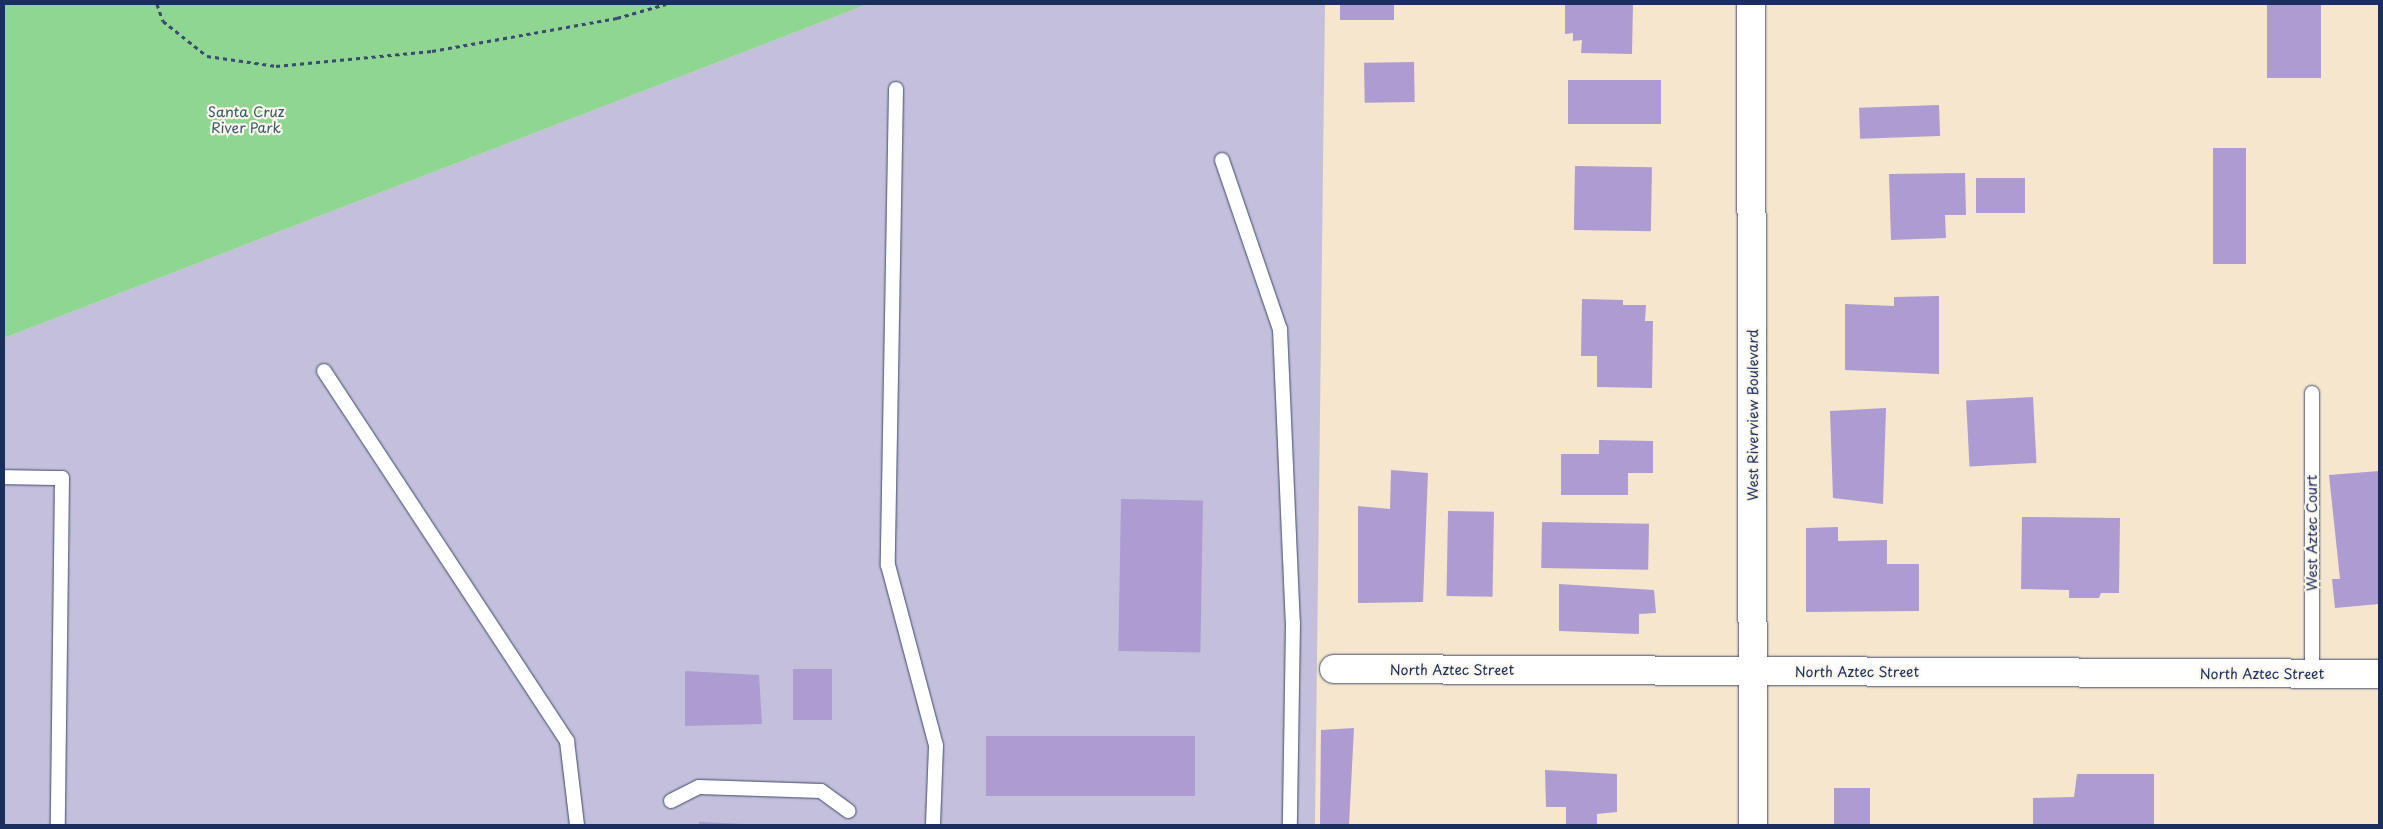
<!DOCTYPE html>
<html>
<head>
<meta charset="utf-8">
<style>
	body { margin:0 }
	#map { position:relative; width:2383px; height:829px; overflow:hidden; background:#f6e6ce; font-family:"Playpen Sans",sans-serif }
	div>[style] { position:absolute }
	.industrial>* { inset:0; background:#c4c0db }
	.green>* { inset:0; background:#8ed691 }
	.building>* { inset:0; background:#ad9cd1; transform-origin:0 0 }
	.path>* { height:3px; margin-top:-1.5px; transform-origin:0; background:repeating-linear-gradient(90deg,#3c4a6f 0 4px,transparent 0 8px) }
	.roads { filter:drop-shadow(0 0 1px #3c4a6f) drop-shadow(0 0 1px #3c4a6f) }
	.lane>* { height:14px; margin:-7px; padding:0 7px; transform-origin:7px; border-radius:7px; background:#fff }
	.street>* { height:28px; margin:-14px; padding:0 14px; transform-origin:14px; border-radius:14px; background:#fff }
	.secondary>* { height:28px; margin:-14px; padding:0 14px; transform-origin:14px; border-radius:14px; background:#fff }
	span { translate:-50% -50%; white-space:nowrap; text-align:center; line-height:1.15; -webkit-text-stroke:4.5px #fbf7ec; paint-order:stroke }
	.park-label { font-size:14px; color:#38596b }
	.street-label { font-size:14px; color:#1b2f5e }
	.frame { position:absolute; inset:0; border:5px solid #1b2f5e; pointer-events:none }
</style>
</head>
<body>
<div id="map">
	<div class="industrial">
		<i style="clip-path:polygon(868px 4px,1325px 4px,1315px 825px,4px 825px,4px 338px)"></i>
	</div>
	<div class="green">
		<i style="clip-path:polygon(4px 4px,868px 4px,4px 338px)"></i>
	</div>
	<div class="building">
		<i style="left:1340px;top:4px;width:54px;height:16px"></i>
		<i style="clip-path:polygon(1565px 4px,1633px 4px,1632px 54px,1581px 53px,1582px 40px,1573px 41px,1573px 33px,1565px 34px)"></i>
		<i style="left:2267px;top:4px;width:54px;height:74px"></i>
		<i style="left:1414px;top:62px;width:40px;height:50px;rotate:89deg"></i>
		<i style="left:1568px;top:80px;width:93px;height:44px"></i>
		<i style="left:1939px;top:105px;width:31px;height:80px;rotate:88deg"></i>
		<i style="left:2213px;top:148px;width:33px;height:116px"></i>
		<i style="left:1575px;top:166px;width:77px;height:64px;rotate:1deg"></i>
		<i style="clip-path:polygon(1965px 173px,1966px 215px,1945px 215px,1946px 238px,1891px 240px,1889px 174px)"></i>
		<i style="left:2025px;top:178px;width:35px;height:49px;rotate:90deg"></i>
		<i style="clip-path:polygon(1939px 296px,1939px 374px,1845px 370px,1845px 304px,1894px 306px,1894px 297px)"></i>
		<i style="clip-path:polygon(1582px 299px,1623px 300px,1623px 305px,1646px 305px,1645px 321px,1653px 321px,1652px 388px,1597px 387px,1597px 356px,1581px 356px)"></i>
		<i style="left:2033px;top:397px;width:66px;height:67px;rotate:87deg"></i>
		<i style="clip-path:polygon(1886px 408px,1883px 504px,1833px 498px,1830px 411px)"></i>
		<i style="clip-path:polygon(1599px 440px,1653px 441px,1653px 473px,1628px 473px,1628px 495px,1561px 495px,1561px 454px,1599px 454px)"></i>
		<i style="clip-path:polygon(1391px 470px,1428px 473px,1423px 602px,1358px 603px,1358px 506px,1390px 509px)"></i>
		<i style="clip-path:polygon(2379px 471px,2379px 604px,2335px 608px,2332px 579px,2340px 579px,2329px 475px)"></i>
		<i style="left:1121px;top:499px;width:82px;height:152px;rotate:1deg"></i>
		<i style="left:1448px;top:511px;width:46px;height:85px;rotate:1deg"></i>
		<i style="clip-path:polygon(2022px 517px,2120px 518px,2119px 593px,2101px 593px,2099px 598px,2069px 598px,2069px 590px,2021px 589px)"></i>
		<i style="left:1542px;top:522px;width:107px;height:46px;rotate:1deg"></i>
		<i style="clip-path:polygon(1838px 527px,1838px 541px,1887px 540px,1887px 564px,1919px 564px,1919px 611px,1806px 612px,1806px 528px)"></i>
		<i style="clip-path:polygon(1559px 584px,1654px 590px,1656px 613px,1639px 614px,1639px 634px,1559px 631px)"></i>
		<i style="left:793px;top:669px;width:39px;height:51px"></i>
		<i style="clip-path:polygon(685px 671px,759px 675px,762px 724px,685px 726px)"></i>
		<i style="clip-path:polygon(1354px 728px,1349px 825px,1320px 825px,1321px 730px)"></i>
		<i style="left:986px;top:736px;width:209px;height:60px"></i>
		<i style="clip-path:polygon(1545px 770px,1617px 774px,1617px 812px,1597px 814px,1597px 825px,1566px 825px,1566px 807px,1546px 807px)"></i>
		<i style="clip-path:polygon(2077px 774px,2154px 774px,2154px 825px,2033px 825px,2033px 798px,2074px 797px)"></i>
		<i style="left:1870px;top:788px;width:37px;height:36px;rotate:90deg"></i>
		<i style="clip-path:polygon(699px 822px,745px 824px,745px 825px,699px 825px)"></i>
	</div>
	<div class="path">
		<i style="left:157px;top:4px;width:18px;rotate:71deg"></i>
		<i style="left:163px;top:21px;width:56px;rotate:38.5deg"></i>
		<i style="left:207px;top:56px;width:70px;rotate:8.2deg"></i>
		<i style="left:276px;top:66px;width:157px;rotate:-5.5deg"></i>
		<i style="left:432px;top:51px;width:188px;rotate:-10.1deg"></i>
		<i style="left:617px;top:18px;width:51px;rotate:-15.9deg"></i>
	</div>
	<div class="roads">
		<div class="lane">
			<i style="left:896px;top:89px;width:476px;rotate:91deg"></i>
			<i style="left:888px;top:565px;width:187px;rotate:75.1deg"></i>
			<i style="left:936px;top:746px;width:79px;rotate:92.2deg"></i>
			<i style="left:1222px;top:160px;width:179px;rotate:71.1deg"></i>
			<i style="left:1280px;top:329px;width:294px;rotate:87.5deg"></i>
			<i style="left:1293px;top:623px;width:202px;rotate:90.9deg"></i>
			<i style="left:324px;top:371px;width:443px;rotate:56.7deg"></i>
			<i style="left:567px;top:741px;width:85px;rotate:83.2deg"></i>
			<i style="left:2312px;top:393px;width:281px;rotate:90deg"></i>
			<i style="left:4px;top:477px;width:58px;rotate:1deg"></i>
			<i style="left:62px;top:478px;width:347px;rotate:90.7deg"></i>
			<i style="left:671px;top:801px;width:31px;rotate:-27deg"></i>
			<i style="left:699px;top:787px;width:122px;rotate:1.9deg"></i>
			<i style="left:821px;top:791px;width:34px;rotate:36deg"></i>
		</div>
		<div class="street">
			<i style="left:1334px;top:669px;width:1045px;rotate:0.27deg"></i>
		</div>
		<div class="secondary">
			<i style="left:1751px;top:4px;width:821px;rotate:89.86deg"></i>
		</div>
	</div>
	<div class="park-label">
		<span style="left:246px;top:120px">Santa Cruz<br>River Park</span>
	</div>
	<div class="street-label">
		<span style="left:1753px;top:415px;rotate:-90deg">West Riverview Boulevard</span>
		<span style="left:2312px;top:533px;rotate:-90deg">West Aztec Court</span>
		<span style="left:1452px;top:670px">North Aztec Street</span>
		<span style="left:1857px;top:672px">North Aztec Street</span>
		<span style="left:2262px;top:674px">North Aztec Street</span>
	</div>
	<div class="frame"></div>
</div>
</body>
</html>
